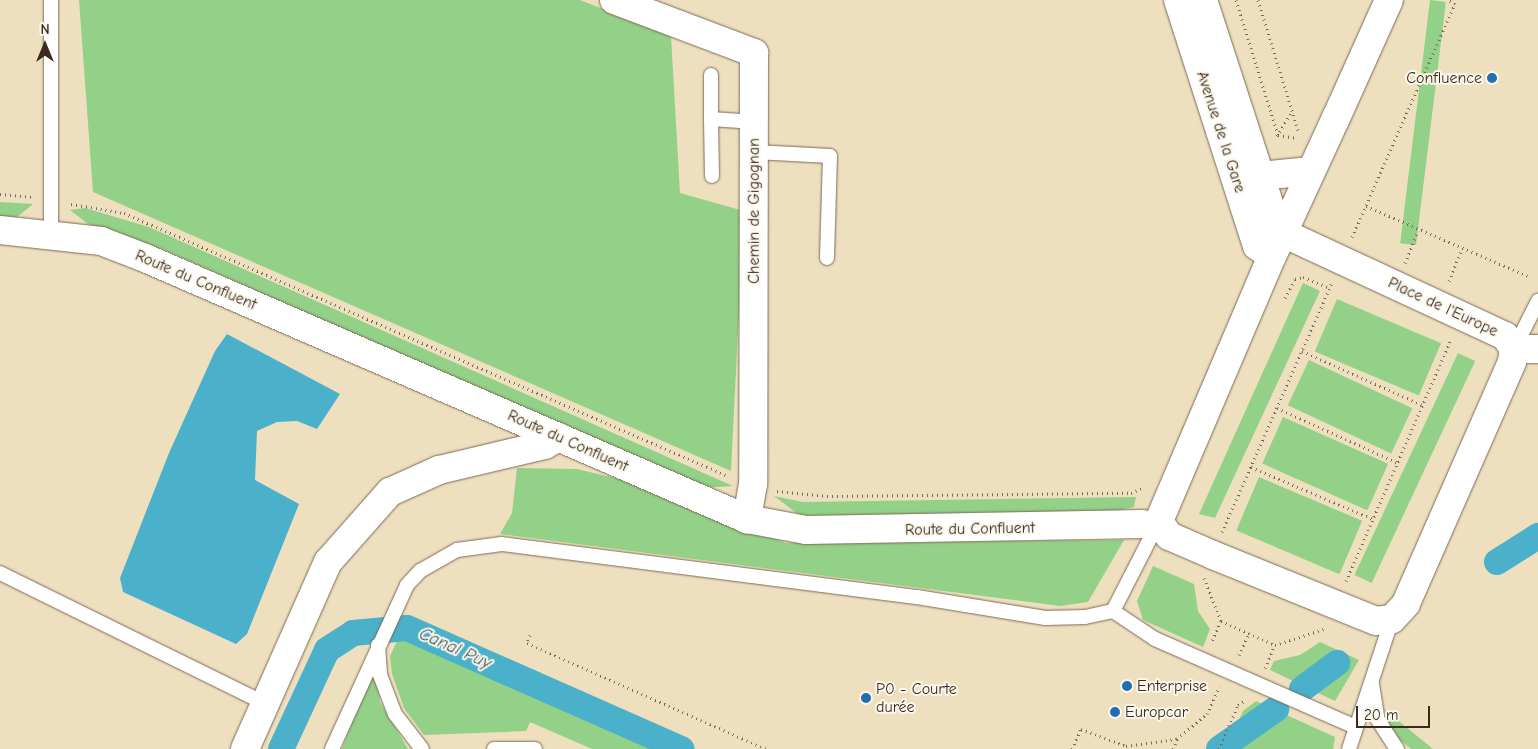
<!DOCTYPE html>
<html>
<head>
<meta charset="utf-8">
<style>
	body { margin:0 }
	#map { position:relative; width:1538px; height:749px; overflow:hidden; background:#eee0bf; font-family:"Comic Neue",sans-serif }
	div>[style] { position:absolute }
	.green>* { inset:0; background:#92d187; transform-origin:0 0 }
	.water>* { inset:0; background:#4bb0ca }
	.canal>* { height:26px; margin:-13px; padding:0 13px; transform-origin:13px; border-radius:13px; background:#4bb0ca }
	.path>* { height:3px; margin-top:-1.5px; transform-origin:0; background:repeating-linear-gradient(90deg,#7a6a56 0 1px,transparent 0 5px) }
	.roads { filter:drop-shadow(0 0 1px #7a6a56) drop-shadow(0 0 1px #7a6a56) }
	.service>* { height:14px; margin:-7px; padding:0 7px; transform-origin:7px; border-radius:7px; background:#fff }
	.minor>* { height:28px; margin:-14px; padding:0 14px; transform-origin:14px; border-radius:14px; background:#fff }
	.tertiary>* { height:28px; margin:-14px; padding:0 14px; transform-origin:14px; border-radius:14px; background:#fff }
	.dots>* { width:14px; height:14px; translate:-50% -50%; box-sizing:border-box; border:2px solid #fbf7ec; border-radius:50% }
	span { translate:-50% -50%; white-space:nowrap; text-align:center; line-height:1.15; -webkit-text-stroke:4px #fbf7ec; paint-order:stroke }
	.poi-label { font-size:16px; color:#3b2a1e }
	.right { translate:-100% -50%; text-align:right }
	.left { translate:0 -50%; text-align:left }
	.street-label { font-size:16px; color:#3b2a1e }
	.water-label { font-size:18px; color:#41595a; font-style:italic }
	.north { position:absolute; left:20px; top:20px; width:50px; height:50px; -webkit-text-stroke:4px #fbf7ec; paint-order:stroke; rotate:0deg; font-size:14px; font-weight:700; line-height:20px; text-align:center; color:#3b2a1e }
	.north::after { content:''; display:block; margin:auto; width:18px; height:22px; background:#3b2a1e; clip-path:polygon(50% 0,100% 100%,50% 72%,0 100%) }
	.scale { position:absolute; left:1356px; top:706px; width:74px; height:22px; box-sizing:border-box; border:2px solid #3b2a1e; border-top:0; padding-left:6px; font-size:15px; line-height:18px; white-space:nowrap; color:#3b2a1e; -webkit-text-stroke:4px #fbf7ec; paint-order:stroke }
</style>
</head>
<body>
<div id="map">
	<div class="green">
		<i style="clip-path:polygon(79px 0,580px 0,671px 36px,680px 193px,744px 211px,731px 471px,93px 192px)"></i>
		<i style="left:1430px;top:0;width:16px;height:245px;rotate:7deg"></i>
		<i style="clip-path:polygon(0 202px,33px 204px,17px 217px,0 216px)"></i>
		<i style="clip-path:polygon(85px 208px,149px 227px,733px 486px,702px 488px,162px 249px,88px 224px,70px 210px)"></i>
		<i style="clip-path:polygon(1303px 283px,1320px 291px,1215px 518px,1199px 514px)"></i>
		<i style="left:1337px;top:299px;width:113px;height:57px;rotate:23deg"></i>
		<i style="left:1458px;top:353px;width:19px;height:245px;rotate:25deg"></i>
		<i style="left:1309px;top:360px;width:114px;height:50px;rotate:25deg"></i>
		<i style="left:1283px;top:417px;width:115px;height:51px;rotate:24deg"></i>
		<i style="clip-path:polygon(517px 468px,577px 469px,623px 480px,786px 543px,1124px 540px,1088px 602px,1060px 606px,500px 534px,512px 513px)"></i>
		<i style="left:1259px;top:477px;width:112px;height:58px;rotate:23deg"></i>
		<i style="clip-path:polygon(774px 496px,803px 502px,1136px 497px,1134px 507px,1112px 512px,810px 516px,799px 515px)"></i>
		<i style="clip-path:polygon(1153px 566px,1194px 584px,1198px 611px,1210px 629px,1203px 647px,1143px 620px,1137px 601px)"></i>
		<i style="clip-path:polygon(399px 637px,651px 749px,592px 749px,530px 722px,526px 731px,424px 735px,404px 708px,392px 674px,390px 656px)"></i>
		<i style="clip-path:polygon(1320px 642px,1359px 660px,1335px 701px,1270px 670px,1274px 661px,1300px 655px)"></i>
		<i style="clip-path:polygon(374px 665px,380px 702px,408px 749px,342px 749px)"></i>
		<i style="clip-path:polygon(1256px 701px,1335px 737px,1333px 749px,1226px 749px,1243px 711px)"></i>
		<i style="clip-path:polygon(1384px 709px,1433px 749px,1411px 749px,1394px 735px)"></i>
	</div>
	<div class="water">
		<i style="clip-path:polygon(227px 334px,340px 394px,317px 429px,297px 421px,277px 422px,257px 431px,255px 480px,299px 504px,247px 634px,236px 644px,123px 592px,120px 578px,169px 453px,215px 351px)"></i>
	</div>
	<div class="canal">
		<i style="left:1497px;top:562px;width:49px;rotate:-32.4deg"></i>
		<i style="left:1302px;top:689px;width:44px;rotate:-36.6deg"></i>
		<i style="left:281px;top:749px;width:109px;rotate:-65.1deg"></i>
		<i style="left:327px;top:650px;width:31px;rotate:-33deg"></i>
		<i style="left:353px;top:633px;width:54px;rotate:-5.3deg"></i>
		<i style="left:407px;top:628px;width:300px;rotate:23.8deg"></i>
		<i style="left:1219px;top:749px;width:70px;rotate:-35.1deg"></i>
	</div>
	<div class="path">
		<i style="left:1236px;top:0;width:141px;rotate:72.7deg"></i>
		<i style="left:1258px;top:0;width:139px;rotate:72.9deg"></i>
		<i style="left:1278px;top:135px;width:19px;rotate:9deg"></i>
		<i style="left:1277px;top:136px;width:29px;rotate:-59deg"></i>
		<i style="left:0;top:194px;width:33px;rotate:5deg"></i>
		<i style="left:71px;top:204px;width:54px;rotate:9.6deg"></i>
		<i style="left:124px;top:213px;width:659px;rotate:23.53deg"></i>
		<i style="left:1366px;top:206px;width:176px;rotate:23.4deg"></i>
		<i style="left:1352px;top:237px;width:255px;rotate:-66.2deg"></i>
		<i style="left:1455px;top:4px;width:8px;rotate:-150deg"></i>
		<i style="left:1405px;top:263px;width:35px;rotate:-68deg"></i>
		<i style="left:1449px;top:281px;width:35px;rotate:-68deg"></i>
		<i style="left:1285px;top:298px;width:21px;rotate:-62deg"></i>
		<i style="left:1295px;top:279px;width:8px;rotate:-14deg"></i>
		<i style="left:1303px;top:277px;width:29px;rotate:22deg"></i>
		<i style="left:1302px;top:351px;width:132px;rotate:24.2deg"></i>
		<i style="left:1277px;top:408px;width:133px;rotate:24.4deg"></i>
		<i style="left:1251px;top:467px;width:133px;rotate:23.1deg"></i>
		<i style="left:777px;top:491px;width:50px;rotate:5.7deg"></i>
		<i style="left:827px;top:496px;width:304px;rotate:-0.6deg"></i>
		<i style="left:1131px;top:493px;width:14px;rotate:-25deg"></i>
		<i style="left:1222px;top:532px;width:272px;rotate:-66.2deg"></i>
		<i style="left:1204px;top:578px;width:46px;rotate:68.4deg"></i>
		<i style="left:1221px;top:621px;width:24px;rotate:114deg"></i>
		<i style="left:1346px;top:581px;width:264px;rotate:-66.5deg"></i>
		<i style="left:1221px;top:621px;width:59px;rotate:24deg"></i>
		<i style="left:530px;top:635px;width:9px;rotate:111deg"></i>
		<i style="left:527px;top:643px;width:261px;rotate:23.9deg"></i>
		<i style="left:1239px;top:655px;width:23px;rotate:-65deg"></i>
		<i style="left:1265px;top:668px;width:25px;rotate:-67deg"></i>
		<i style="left:1275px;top:645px;width:52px;rotate:-18.1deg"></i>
		<i style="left:1072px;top:749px;width:22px;rotate:-66deg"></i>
		<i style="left:1081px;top:729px;width:48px;rotate:20.7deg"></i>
		<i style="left:1126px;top:746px;width:51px;rotate:-7.8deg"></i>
		<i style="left:1173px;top:749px;width:11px;rotate:-68deg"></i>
		<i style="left:1177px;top:739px;width:39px;rotate:-40deg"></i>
		<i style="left:1207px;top:714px;width:30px;rotate:-66deg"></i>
		<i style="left:1219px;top:749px;width:48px;rotate:-66.6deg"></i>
		<i style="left:1238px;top:705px;width:9px;rotate:-32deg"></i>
	</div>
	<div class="roads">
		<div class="service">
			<i style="left:51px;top:0;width:232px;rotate:90deg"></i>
			<i style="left:711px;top:75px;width:44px;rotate:90deg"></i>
			<i style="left:755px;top:152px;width:75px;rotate:3.1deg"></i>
			<i style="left:830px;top:156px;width:102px;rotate:91.7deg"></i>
			<i style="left:712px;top:176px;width:57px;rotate:-91deg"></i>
			<i style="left:711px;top:119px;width:44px;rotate:3.9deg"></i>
			<i style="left:1514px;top:349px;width:54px;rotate:-63.4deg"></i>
			<i style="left:0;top:573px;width:297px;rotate:26.2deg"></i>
			<i style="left:1113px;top:611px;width:50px;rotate:33.7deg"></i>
			<i style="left:1155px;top:639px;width:219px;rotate:23.7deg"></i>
			<i style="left:378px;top:645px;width:30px;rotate:86deg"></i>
			<i style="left:380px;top:675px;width:42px;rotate:69deg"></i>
			<i style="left:395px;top:714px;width:44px;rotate:52.4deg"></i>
			<i style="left:1372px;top:684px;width:36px;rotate:81deg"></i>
			<i style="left:1378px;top:720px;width:35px;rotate:57deg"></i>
			<i style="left:332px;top:749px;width:180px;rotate:-65.4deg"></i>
			<i style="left:407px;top:585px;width:19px;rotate:-47deg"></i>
			<i style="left:420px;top:571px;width:43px;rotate:-29.6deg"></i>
			<i style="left:457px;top:550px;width:45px;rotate:-7.6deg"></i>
			<i style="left:502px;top:544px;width:418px;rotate:7.3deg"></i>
			<i style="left:917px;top:597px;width:130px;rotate:9.3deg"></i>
			<i style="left:1045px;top:618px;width:40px;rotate:-1.4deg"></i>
			<i style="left:1085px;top:617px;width:29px;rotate:-12deg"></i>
			<i style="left:1113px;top:611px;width:101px;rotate:-62.9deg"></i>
			<i style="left:494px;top:749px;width:41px"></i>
			<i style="left:1349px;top:749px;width:137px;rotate:-71.7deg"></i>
		</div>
		<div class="minor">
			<i style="left:614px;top:0;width:150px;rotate:20.7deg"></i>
			<i style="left:754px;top:53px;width:431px;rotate:90.1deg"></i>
			<i style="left:753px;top:484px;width:36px;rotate:100deg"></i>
			<i style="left:1514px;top:349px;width:24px"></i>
			<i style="left:245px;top:749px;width:205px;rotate:-66.1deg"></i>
			<i style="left:328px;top:562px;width:94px;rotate:-48.5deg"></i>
			<i style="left:390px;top:492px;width:54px;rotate:-24.2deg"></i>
			<i style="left:439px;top:470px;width:109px;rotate:-13.3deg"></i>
			<i style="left:545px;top:445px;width:16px;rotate:-30deg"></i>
		</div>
		<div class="tertiary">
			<i style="left:1178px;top:0;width:258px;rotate:72.2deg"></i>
			<i style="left:1257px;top:246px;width:18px;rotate:34deg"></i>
			<i style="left:1203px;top:0;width:227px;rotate:72deg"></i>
			<i style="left:1273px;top:216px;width:20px;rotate:60deg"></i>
			<i style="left:1260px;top:176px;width:51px;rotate:-5.6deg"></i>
			<i style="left:0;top:230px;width:102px;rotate:6.2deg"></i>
			<i style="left:101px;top:241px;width:47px;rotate:21.1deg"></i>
			<i style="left:145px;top:258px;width:656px;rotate:23.44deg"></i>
			<i style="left:747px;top:519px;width:60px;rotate:10.6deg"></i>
			<i style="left:806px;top:530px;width:337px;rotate:-1deg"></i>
			<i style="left:1283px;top:233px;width:245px;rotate:24.9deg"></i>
			<i style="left:1505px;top:336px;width:16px;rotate:55deg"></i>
			<i style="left:1514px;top:349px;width:13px;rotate:99deg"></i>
			<i style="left:1512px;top:362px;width:264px;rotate:113.7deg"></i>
			<i style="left:1406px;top:604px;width:21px;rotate:133deg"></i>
			<i style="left:1392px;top:619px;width:16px;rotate:173deg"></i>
			<i style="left:1376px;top:621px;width:176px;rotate:-158deg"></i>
			<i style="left:1213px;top:555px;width:48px;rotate:-156.6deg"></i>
			<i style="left:1169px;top:536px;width:18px;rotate:-124deg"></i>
			<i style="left:1159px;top:521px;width:288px;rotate:-66.9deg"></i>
			<i style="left:1272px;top:256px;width:25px;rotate:-64deg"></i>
			<i style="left:1283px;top:233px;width:127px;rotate:-65.3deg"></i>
			<i style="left:1336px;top:118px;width:129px;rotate:-65.8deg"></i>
		</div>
	</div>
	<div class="dots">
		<i style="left:1492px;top:78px;background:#1f6fb2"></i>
		<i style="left:1127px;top:686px;background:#1f6fb2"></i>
		<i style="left:866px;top:698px;background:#1f6fb2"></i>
		<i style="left:1115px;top:712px;background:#1f6fb2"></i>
	</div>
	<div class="poi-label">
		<span class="right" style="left:1482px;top:78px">Confluence</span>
		<span class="left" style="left:1137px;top:686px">Enterprise</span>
		<span class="left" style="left:876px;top:698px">P0 - Courte<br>durée</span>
		<span class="left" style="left:1125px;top:712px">Europcar</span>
	</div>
	<div class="street-label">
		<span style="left:1221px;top:132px;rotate:72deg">Avenue de la Gare</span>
		<span style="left:754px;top:211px;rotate:-90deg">Chemin de Gigognan</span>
		<span style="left:196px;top:280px;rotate:23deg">Route du Confluent</span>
		<span style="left:1443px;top:307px;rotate:25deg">Place de l'Europe</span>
		<span style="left:568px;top:441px;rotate:24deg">Route du Confluent</span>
		<span style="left:970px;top:529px;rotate:-1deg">Route du Confluent</span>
	</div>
	<div class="water-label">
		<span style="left:455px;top:649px;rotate:24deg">Canal Puy</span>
	</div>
	<div class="north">N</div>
	<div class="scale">20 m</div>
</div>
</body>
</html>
